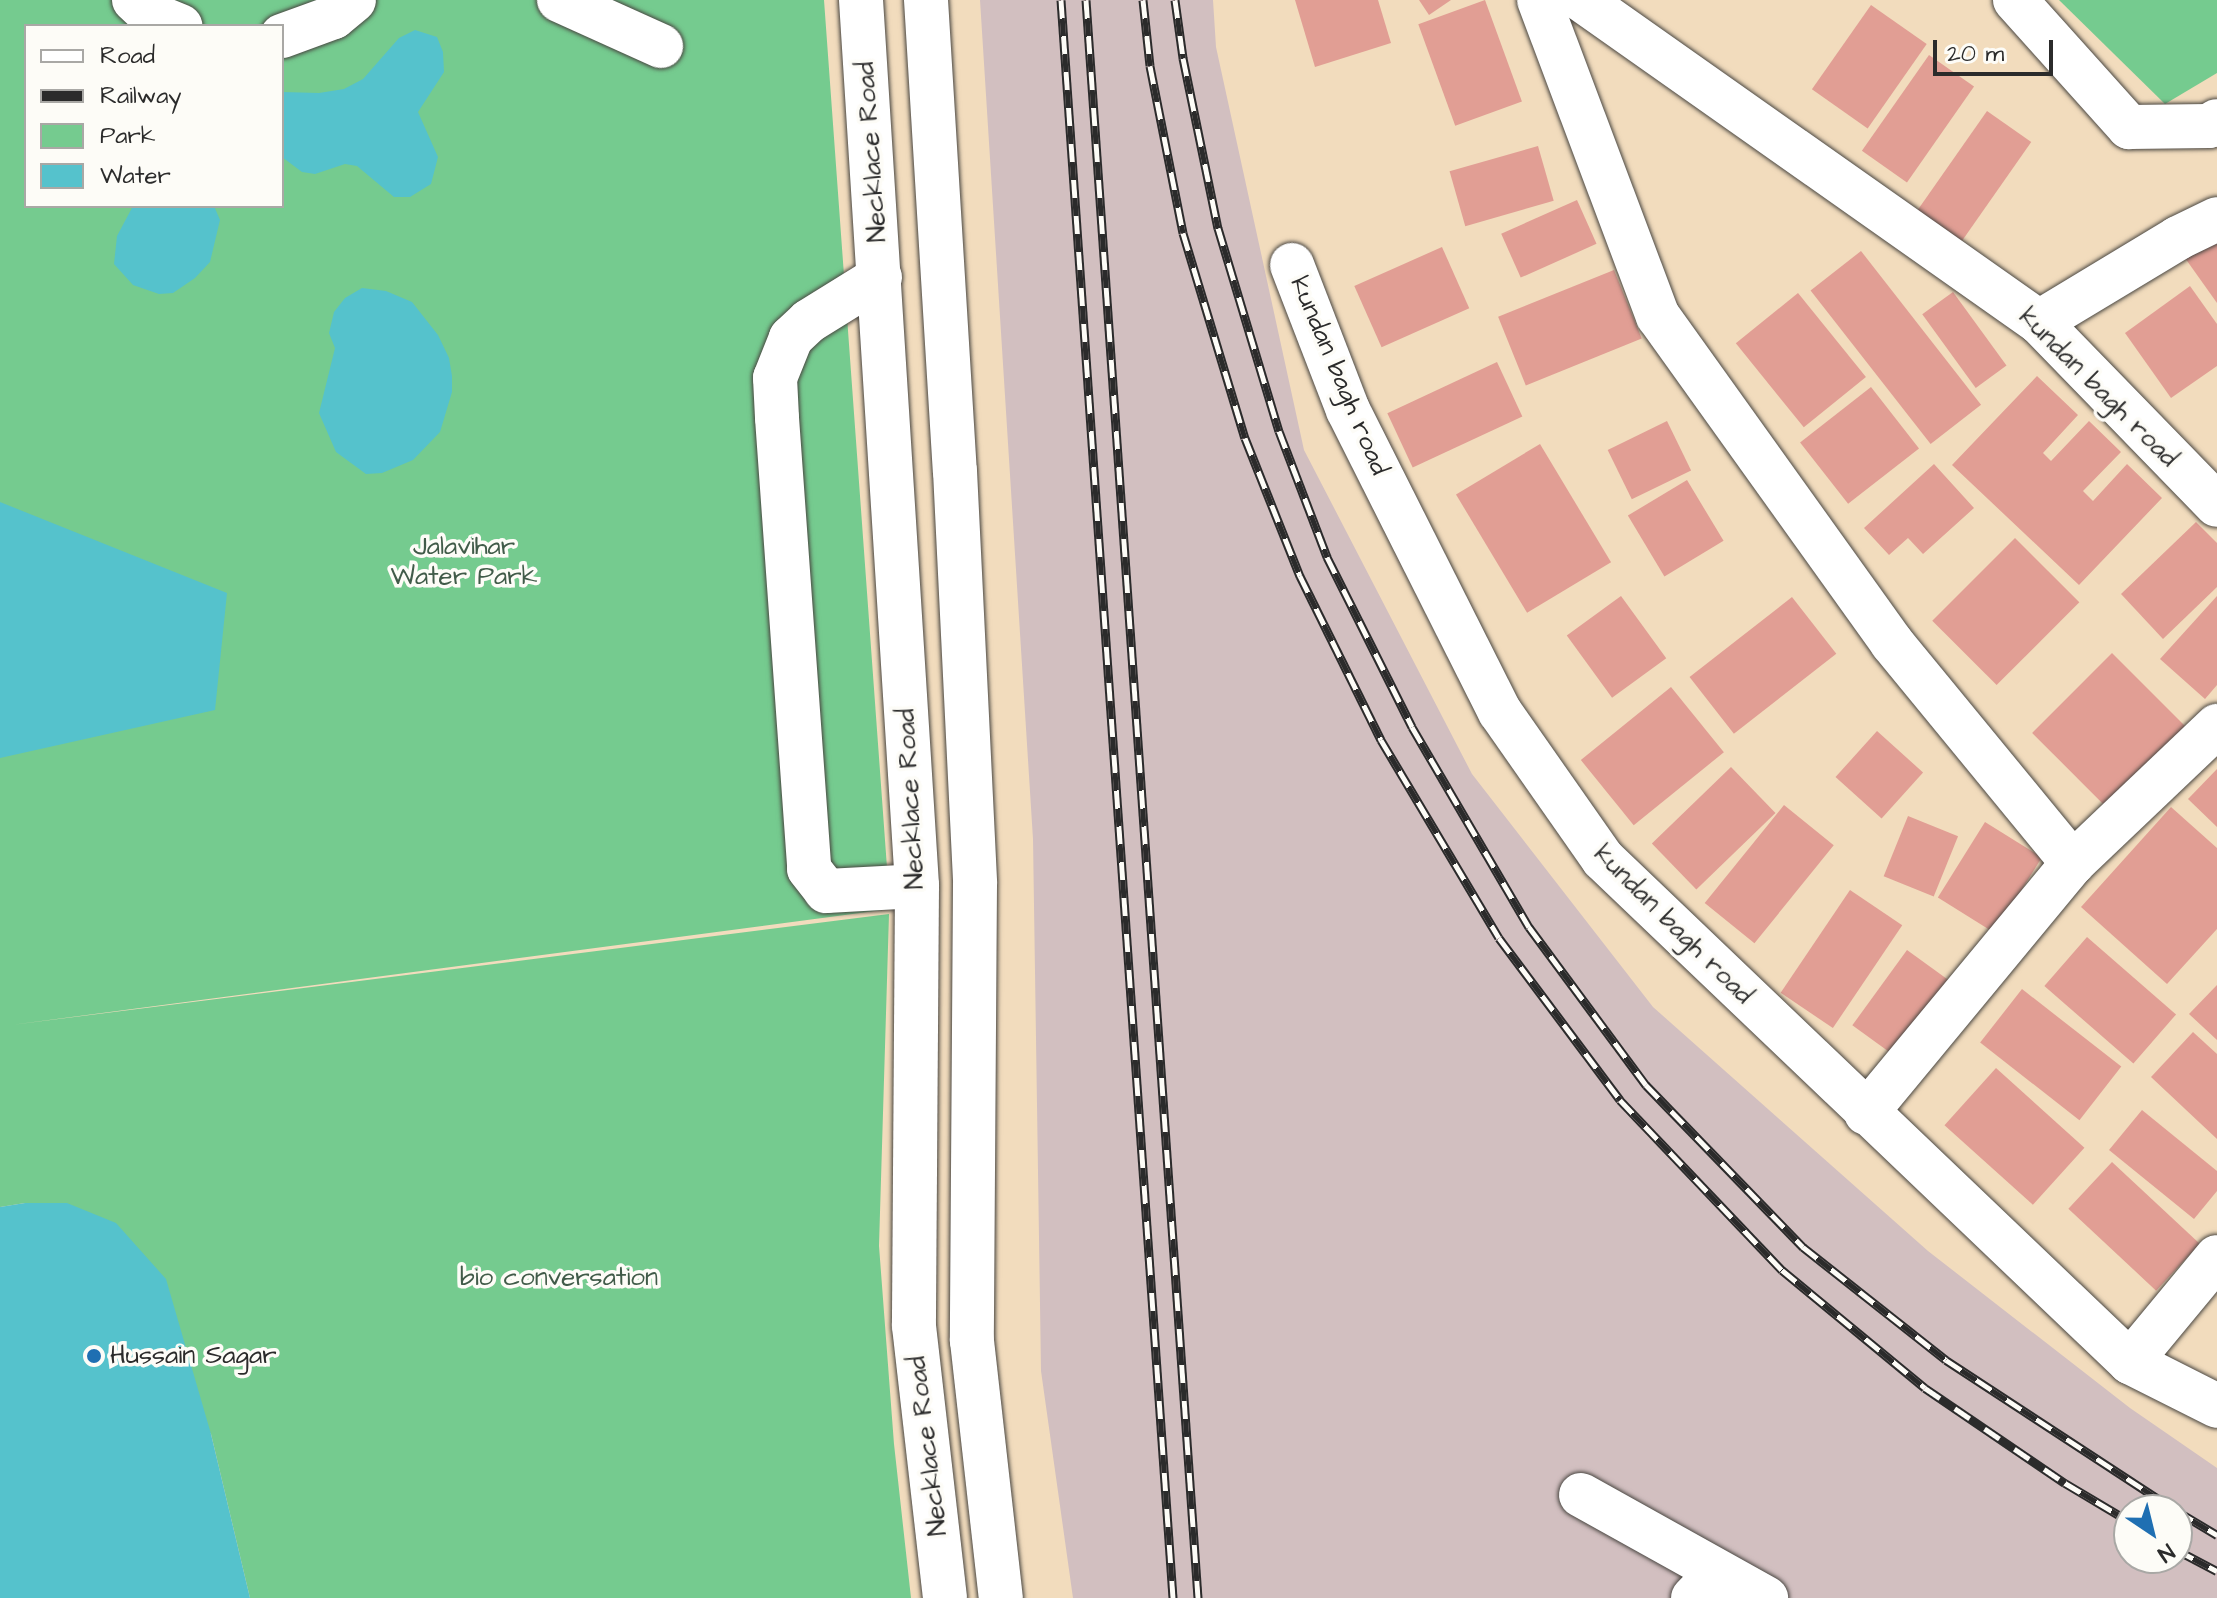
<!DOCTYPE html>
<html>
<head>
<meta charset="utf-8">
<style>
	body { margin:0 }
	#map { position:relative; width:2217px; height:1598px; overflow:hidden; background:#f2dcbd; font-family:"Architects Daughter",sans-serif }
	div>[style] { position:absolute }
	.industrial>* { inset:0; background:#d2bfc0 }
	.green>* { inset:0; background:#75cb8f }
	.water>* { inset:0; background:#55c2cc }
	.building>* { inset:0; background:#e19e94; transform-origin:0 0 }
	.roads { filter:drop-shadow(0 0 2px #494641) drop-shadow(0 0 2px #494641) }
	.minor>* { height:44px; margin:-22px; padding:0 22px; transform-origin:22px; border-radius:22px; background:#fff }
	.major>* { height:44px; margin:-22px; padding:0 22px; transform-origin:22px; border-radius:22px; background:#fff }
	.rail>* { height:9px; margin-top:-4.5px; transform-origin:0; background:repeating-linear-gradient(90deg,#fdfcf7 0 18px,#2b2b2b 0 36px); box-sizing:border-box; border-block:2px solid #2b2b2b }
	.dots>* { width:22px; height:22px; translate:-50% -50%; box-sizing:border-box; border:4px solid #fdfcf7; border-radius:50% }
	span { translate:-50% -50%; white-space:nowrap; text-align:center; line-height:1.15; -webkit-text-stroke:7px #fdfcf7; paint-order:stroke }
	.street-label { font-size:26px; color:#2b2b2b }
	.park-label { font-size:26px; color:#415b49 }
	.poi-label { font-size:26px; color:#2b2b2b }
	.left { translate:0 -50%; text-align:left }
	.legend { position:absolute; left:24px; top:24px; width:260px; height:184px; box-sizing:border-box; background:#fdfcf7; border:2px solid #a9a8a5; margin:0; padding:10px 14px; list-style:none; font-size:24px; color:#2b2b2b }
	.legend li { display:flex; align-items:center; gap:16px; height:40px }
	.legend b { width:40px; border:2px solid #a9a8a5 }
	.north { position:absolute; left:2113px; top:1494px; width:80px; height:80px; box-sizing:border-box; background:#fdfcf7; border:2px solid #a9a8a5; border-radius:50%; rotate:145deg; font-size:22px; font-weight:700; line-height:32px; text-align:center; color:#2b2b2b }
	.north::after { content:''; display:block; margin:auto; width:28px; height:36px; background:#1f6fb2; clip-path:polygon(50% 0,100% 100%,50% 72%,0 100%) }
	.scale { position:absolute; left:1933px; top:40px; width:120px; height:36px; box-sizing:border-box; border:4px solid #2b2b2b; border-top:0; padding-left:10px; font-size:24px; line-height:28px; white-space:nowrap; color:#2b2b2b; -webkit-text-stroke:6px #fdfcf7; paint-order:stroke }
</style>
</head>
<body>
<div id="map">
	<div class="industrial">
		<i style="clip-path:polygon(evenodd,980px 0,1213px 0,1216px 47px,1304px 450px,1472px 774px,1653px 1007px,1928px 1251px,2130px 1408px,2217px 1468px,2217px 1598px,1073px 1598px,1041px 1371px,1033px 839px,980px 0,2129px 1510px,2177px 1510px,2177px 1558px,2129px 1558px,2129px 1510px)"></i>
	</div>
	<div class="green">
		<i style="clip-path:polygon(evenodd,0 0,824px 0,890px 909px,11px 1025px,889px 914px,879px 1246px,894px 1444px,911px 1598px,250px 1598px,211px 1434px,25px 1203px,0 1207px,0 0,26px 26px,282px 26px,282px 206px,26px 206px,26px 26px)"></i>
		<i style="clip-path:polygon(2059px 0,2217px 0,2217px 73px,2165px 104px)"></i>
	</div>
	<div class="water">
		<i style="clip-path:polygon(415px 30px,437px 37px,443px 52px,444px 72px,418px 112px,438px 157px,431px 184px,410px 197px,394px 197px,357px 166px,345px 164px,315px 174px,302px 172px,282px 157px,282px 92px,319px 93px,344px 89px,363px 79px,399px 38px)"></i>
		<i style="clip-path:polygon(133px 206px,214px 206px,220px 220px,210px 262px,195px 278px,173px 293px,159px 294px,133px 285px,114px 264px,117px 236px)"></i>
		<i style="clip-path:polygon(362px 288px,386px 291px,412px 302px,438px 335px,449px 358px,452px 376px,452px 392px,440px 432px,413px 460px,382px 473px,366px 474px,336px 452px,319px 413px,335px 348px,329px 333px,334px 312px,345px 298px)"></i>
		<i style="clip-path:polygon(0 502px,227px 593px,215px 710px,0 758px)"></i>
		<i style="clip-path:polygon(25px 1203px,67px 1203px,116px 1223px,166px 1279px,211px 1434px,250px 1598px,0 1598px,0 1207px)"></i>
	</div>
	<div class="building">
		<i style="clip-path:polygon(1295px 0,1378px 0,1391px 43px,1315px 67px)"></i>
		<i style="clip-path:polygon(1419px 0,1451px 0,1429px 15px)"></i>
		<i style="left:1485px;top:0;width:108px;height:71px;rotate:70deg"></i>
		<i style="left:1871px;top:5px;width:68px;height:103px;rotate:35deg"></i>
		<i style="left:1929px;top:55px;width:55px;height:117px;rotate:35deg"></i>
		<i style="left:1987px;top:111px;width:54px;height:123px;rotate:35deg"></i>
		<i style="left:1538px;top:146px;width:57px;height:92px;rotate:74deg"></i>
		<i style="left:1577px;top:200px;width:48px;height:83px;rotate:66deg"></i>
		<i style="clip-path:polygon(2217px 235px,2217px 303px,2185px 258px)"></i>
		<i style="left:1442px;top:247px;width:67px;height:96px;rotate:66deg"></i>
		<i style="left:1861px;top:251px;width:195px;height:64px;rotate:52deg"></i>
		<i style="left:1614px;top:270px;width:74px;height:125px;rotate:68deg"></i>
		<i style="clip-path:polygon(2190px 286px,2217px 324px,2217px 366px,2171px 398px,2125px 333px)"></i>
		<i style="left:1953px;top:292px;width:91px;height:38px;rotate:54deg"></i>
		<i style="left:1798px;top:293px;width:108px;height:80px;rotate:51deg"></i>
		<i style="left:1497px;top:362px;width:60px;height:121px;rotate:65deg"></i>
		<i style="clip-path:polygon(2037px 376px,2078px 415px,2043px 453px,2051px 461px,2089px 421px,2121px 452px,2083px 491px,2093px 501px,2127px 464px,2162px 498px,2079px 585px,1952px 465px)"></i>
		<i style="left:1871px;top:387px;width:78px;height:90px;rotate:52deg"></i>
		<i style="left:1667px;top:421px;width:55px;height:66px;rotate:64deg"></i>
		<i style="left:1540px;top:444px;width:138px;height:98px;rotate:59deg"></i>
		<i style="clip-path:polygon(1934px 464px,1974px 508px,1923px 554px,1908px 538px,1889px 555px,1864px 528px)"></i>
		<i style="left:1687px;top:480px;width:71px;height:69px;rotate:59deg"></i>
		<i style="clip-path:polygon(2196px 522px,2217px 543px,2217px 587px,2163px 639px,2121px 594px)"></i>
		<i style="left:2015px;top:538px;width:91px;height:117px;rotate:45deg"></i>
		<i style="left:1621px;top:596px;width:77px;height:67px;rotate:54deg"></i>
		<i style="clip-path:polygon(2217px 596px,2217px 685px,2205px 699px,2160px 659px)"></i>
		<i style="left:1792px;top:597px;width:72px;height:130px;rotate:52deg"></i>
		<i style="left:2112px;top:653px;width:111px;height:113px;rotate:45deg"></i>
		<i style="left:1671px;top:687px;width:84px;height:116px;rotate:51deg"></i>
		<i style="left:1877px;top:731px;width:62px;height:62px;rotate:42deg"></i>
		<i style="left:1731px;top:767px;width:64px;height:110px;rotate:46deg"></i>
		<i style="clip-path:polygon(2217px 769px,2217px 827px,2188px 799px)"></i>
		<i style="left:1784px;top:805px;width:64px;height:126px;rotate:39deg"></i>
		<i style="clip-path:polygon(2171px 807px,2217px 848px,2217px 929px,2167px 984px,2081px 907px)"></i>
		<i style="left:1908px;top:816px;width:54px;height:65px;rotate:22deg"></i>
		<i style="left:1985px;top:822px;width:67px;height:89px;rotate:32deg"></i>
		<i style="left:1850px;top:890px;width:63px;height:124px;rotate:34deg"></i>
		<i style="left:2087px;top:937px;width:118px;height:65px;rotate:41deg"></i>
		<i style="left:1907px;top:950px;width:61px;height:93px;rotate:36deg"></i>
		<i style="clip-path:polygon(2217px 985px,2217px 1040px,2189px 1014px)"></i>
		<i style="left:2022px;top:989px;width:126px;height:68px;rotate:38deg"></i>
		<i style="clip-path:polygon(2193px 1032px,2217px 1054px,2217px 1139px,2151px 1077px)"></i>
		<i style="left:1996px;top:1068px;width:119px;height:77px;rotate:42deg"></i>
		<i style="clip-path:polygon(2142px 1110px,2217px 1171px,2217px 1191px,2194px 1219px,2109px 1150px)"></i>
		<i style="left:2112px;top:1162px;width:120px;height:64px;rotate:43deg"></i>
	</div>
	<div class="roads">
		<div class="minor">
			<i style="left:134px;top:0;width:19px;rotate:43deg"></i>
			<i style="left:148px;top:13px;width:35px;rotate:22deg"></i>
			<i style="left:559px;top:0;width:112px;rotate:24.3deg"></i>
			<i style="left:1539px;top:0;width:338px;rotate:69.4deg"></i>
			<i style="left:1658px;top:316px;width:402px;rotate:54.4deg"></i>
			<i style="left:1892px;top:643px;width:285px;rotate:50.6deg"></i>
			<i style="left:1582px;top:0;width:559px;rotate:35.17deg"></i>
			<i style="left:2039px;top:322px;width:255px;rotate:45.8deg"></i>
			<i style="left:2015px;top:0;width:171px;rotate:48.1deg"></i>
			<i style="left:2129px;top:127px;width:80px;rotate:-0.7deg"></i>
			<i style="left:2209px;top:126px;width:9px;rotate:-32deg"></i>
			<i style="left:282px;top:36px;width:55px;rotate:-20.1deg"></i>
			<i style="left:334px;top:17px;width:26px;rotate:-40deg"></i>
			<i style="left:1292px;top:265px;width:155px;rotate:68.9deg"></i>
			<i style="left:1348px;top:410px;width:338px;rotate:63.3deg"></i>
			<i style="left:1500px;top:712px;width:179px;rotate:55deg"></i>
			<i style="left:1603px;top:859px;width:729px;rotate:43.67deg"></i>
			<i style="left:2130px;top:1362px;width:136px;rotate:-50.4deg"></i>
			<i style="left:880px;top:277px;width:84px;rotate:148.2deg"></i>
			<i style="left:809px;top:321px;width:25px;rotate:137deg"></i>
			<i style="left:791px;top:338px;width:43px;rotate:111.8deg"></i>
			<i style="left:775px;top:378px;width:40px;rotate:87.1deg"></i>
			<i style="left:777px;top:418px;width:452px;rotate:85.9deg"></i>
			<i style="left:809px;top:869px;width:28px;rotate:52deg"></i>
			<i style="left:826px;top:891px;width:91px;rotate:-3.1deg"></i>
			<i style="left:2039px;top:322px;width:162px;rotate:-31.1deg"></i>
			<i style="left:2178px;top:238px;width:43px;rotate:-26deg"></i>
			<i style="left:1866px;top:1113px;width:325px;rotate:-50.4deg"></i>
			<i style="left:2073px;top:863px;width:199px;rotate:-43.6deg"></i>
			<i style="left:2130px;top:1362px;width:97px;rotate:26.8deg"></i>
			<i style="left:1581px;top:1495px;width:212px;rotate:29.1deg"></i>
			<i style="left:1693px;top:1598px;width:36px;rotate:-46deg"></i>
		</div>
		<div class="major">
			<i style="left:861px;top:0;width:888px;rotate:86.38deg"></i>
			<i style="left:917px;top:886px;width:440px;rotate:90.4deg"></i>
			<i style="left:914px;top:1326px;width:274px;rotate:83.5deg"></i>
			<i style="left:926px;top:0;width:472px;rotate:86.5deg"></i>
			<i style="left:955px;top:471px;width:413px;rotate:87.2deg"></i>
			<i style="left:975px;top:884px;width:457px;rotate:90.4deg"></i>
			<i style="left:972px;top:1341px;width:259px;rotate:83.6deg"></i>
		</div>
	</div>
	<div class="rail">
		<i style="left:1061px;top:0;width:1602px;rotate:85.99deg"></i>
		<i style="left:1086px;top:0;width:1602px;rotate:85.99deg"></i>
		<i style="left:1143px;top:0;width:66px;rotate:83.9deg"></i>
		<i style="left:1150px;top:66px;width:170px;rotate:78.8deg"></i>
		<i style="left:1183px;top:233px;width:214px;rotate:73.2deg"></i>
		<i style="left:1245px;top:438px;width:149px;rotate:68.3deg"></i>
		<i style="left:1300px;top:576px;width:183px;rotate:63.7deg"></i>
		<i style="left:1381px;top:740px;width:230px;rotate:59.2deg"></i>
		<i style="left:1499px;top:938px;width:202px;rotate:53.2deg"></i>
		<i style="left:1620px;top:1100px;width:235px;rotate:46.4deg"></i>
		<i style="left:1782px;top:1270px;width:185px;rotate:39.5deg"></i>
		<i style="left:1925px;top:1388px;width:169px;rotate:34.2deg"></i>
		<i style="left:2065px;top:1483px;width:74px;rotate:30.7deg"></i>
		<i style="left:1175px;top:0;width:59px;rotate:82.1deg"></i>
		<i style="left:1183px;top:58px;width:174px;rotate:78.4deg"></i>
		<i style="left:1218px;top:228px;width:212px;rotate:73.3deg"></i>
		<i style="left:1279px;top:431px;width:135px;rotate:69.1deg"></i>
		<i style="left:1327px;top:557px;width:190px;rotate:63.4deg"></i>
		<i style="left:1412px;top:727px;width:232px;rotate:59.7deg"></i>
		<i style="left:1529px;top:927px;width:197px;rotate:53.5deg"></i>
		<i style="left:1646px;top:1085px;width:226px;rotate:45.9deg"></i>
		<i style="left:1803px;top:1247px;width:182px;rotate:38.3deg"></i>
		<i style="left:1946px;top:1360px;width:274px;rotate:33.2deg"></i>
		<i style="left:2177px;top:1511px;width:47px;rotate:31deg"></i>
		<i style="left:2177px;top:1550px;width:45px;rotate:27.7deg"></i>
	</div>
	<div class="dots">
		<i style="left:94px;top:1356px;background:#1f6fb2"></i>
	</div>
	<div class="street-label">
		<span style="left:872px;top:152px;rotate:-94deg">Necklace Road</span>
		<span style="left:1339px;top:376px;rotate:67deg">kundan bagh road</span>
		<span style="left:2098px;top:388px;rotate:45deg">kundan bagh road</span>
		<span style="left:911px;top:799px;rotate:-93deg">Necklace Road</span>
		<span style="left:1673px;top:925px;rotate:45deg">kundan bagh road</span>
		<span style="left:928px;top:1446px;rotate:-97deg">Necklace Road</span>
	</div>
	<div class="park-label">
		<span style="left:464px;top:562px">Jalavihar<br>Water Park</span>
		<span style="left:559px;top:1278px">bio conversation</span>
	</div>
	<div class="poi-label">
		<span class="left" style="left:110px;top:1356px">Hussain Sagar</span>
	</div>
	<ul class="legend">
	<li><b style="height:10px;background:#fff"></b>Road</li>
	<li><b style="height:10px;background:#2b2b2b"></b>Railway</li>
	<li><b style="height:22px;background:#75cb8f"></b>Park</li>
	<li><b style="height:22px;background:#55c2cc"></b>Water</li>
	</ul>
	<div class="north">N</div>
	<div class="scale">20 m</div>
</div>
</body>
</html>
